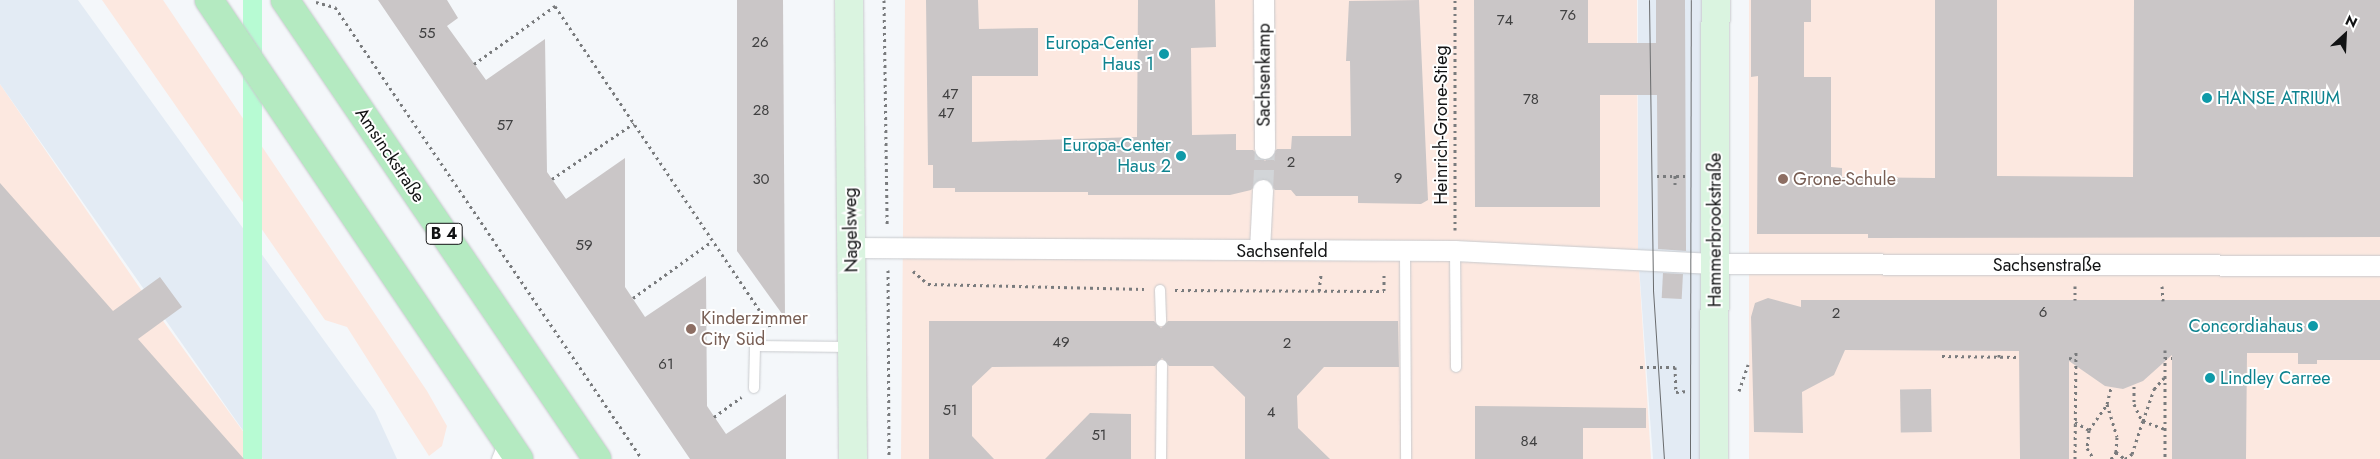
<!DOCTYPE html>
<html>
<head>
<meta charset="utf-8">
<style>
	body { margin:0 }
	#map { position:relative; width:2380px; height:459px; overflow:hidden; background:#f4f7fa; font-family:Jost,sans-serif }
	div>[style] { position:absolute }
	.commercial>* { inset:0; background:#fce8e0; transform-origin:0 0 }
	.built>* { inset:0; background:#e3ebf4 }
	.green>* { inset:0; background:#b7fbd3; transform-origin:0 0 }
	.building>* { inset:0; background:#cac6c7; transform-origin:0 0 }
	.street-tunnel>* { height:20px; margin-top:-10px; transform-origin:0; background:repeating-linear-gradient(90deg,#d2d5d8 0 20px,transparent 0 30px) }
	.path>* { height:3px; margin-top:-1.5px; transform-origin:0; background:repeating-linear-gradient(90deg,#797b7d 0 2.5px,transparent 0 6.5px) }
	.roads { filter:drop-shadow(0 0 1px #c8cacd) drop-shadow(0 0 1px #c8cacd) }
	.lane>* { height:10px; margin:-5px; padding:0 5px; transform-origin:5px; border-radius:5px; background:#fff }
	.street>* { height:20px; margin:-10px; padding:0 10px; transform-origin:10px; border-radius:10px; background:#fff }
	.secondary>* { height:28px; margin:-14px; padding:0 14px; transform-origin:14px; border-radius:14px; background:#daf4e0 }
	.primary>* { height:28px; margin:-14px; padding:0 14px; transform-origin:14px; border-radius:14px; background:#b4eac1 }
	.tram>* { height:1px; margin:-0.5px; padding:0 0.5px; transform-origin:0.5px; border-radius:0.5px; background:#6a6c6e }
	.dots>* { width:14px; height:14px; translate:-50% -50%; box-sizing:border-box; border:2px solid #fff; border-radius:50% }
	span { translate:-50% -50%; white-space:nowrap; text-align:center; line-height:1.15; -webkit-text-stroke:4px #fff; paint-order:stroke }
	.number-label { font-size:15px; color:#404041 }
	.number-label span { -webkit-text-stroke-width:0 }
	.shield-label span { padding:1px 4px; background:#fff; border:1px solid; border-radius:4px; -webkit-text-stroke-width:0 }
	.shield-label { font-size:16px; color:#121314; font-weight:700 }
	.culture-label { font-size:18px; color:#0d838f }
	.right { translate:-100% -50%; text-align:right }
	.left { translate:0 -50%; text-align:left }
	.street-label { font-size:18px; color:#121314 }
	.education-label { font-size:18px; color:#785e54 }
	.north { position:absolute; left:2320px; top:10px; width:50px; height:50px; -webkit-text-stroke:4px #fff; paint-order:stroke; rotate:25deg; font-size:14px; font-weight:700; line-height:20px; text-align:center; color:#121314 }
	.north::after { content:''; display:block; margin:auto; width:18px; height:22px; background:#121314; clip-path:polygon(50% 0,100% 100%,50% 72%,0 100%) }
</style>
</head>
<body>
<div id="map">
	<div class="commercial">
		<i style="clip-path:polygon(102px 0,163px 0,427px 391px,447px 426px,442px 446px,429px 456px,347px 327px,325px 320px)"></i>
		<i style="clip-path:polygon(905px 0,1637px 0,1638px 253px,1651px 459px,901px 459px)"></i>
		<i style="left:1749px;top:0;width:631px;height:459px"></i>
		<i style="clip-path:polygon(0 84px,148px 300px,263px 459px,0 459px)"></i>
	</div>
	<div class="built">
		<i style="clip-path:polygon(0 0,78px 0,375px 411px,397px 459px,263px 459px,0 84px)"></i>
		<i style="clip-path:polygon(1638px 0,1704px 0,1700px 459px,1653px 459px,1638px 253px)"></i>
	</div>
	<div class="green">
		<i style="left:243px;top:0;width:19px;height:555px"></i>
	</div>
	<div class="building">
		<i style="clip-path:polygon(378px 0,447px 0,458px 18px,447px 26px,486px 80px,545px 39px,547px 172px,566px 199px,625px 158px,625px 287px,645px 317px,706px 276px,707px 406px,726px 434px,786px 394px,786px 459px,690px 459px)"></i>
		<i style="clip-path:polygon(737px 0,783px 0,785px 318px,737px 251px)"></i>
		<i style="clip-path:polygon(926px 0,978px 0,979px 29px,1038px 28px,1038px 76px,972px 76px,972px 142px,1137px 137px,1138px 0,1215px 0,1216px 47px,1191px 48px,1192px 135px,1236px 134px,1236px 150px,1253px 150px,1265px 161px,1277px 149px,1291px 149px,1292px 136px,1351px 136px,1350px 61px,1346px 61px,1349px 1px,1419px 0,1428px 200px,1421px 204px,1358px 203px,1358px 196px,1296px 196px,1291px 190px,1275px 190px,1263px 178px,1251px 190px,1230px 195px,1088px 195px,1088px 192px,955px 192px,955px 188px,933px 188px,933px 165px,928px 165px)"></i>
		<i style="clip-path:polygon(1474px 0,1588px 0,1588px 43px,1656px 43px,1656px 0,1685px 0,1686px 251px,1658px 249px,1657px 95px,1600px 95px,1600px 207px,1475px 207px)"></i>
		<i style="clip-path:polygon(1751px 0,1811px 0,1811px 22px,1804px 22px,1804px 77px,1831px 77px,1831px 167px,1842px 168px,1842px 177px,1935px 178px,1935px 0,1997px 0,1997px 176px,2133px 177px,2134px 0,2380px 0,2380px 237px,1868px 238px,1868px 234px,1757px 234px,1758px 76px,1751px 77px)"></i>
		<i style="clip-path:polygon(0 183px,113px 311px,160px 277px,182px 307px,138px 339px,244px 459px,0 459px)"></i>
		<i style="left:1663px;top:273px;width:20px;height:25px;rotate:3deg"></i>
		<i style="clip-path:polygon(1768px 298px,1801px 307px,1801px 300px,2380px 300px,2380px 360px,2317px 360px,2317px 364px,2298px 364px,2298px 353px,2247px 353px,2246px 459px,2172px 459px,2172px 355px,2143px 381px,2123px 389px,2105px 386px,2069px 361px,2069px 459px,2020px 459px,2019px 351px,1845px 350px,1834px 375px,1802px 392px,1803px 433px,1754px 432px,1751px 317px,1755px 303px)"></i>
		<i style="clip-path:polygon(929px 321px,1154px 321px,1161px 328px,1168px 321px,1398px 321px,1399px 367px,1324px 367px,1297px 396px,1298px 428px,1330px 459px,1245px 459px,1245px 397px,1213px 366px,1169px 366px,1162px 358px,1155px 366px,992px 367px,972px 386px,972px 436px,994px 459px,929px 459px)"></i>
		<i style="left:1931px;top:389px;width:43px;height:31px;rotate:89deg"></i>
		<i style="clip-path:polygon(1475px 406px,1646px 408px,1646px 428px,1583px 428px,1583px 459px,1475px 459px)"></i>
		<i style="clip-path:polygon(1090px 413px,1131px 414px,1131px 459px,1045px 459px)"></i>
	</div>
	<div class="street-tunnel">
		<i style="left:1263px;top:190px;width:41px;rotate:-87.2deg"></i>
	</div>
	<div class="path">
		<i style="left:884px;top:0;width:226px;rotate:89.2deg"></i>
		<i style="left:316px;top:2px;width:20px;rotate:15deg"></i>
		<i style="left:335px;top:7px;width:546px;rotate:55.82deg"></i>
		<i style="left:474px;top:64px;width:100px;rotate:-35.6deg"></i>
		<i style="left:555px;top:6px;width:389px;rotate:56.1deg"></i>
		<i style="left:1657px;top:176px;width:28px"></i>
		<i style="left:552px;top:179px;width:99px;rotate:-34.3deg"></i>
		<i style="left:1675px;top:185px;width:10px;rotate:-90deg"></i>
		<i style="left:1455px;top:230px;width:230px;rotate:-90deg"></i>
		<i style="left:888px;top:270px;width:189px;rotate:89.7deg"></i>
		<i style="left:913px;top:271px;width:20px;rotate:41deg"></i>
		<i style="left:928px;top:284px;width:216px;rotate:1.3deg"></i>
		<i style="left:2075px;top:286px;width:14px;rotate:90deg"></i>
		<i style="left:2162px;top:286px;width:15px;rotate:86deg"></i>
		<i style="left:1175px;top:290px;width:209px;rotate:0.3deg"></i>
		<i style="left:1384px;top:291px;width:17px;rotate:-90deg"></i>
		<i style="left:1319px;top:291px;width:17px;rotate:-83deg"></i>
		<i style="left:633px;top:298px;width:96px;rotate:-35.7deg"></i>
		<i style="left:2165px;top:350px;width:109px;rotate:90deg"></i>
		<i style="left:1942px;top:356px;width:77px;rotate:0.7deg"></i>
		<i style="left:1999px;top:357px;width:6px;rotate:-90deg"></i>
		<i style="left:2069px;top:358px;width:7px;rotate:8deg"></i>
		<i style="left:2165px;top:358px;width:7px"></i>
		<i style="left:1640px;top:367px;width:35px"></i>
		<i style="left:1675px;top:367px;width:25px;rotate:88deg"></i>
		<i style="left:1676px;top:392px;width:12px;rotate:-5deg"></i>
		<i style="left:2134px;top:386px;width:18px;rotate:90deg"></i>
		<i style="left:2134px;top:404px;width:19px;rotate:65deg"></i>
		<i style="left:1739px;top:391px;width:28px;rotate:-71deg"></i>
		<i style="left:2107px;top:404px;width:16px;rotate:-76deg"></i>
		<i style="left:714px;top:417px;width:34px;rotate:-36deg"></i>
		<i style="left:2143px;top:421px;width:34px;rotate:-71deg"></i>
		<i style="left:2154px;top:389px;width:15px;rotate:-48deg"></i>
		<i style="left:2075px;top:422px;width:16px;rotate:30deg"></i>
		<i style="left:2089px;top:430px;width:18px;rotate:96deg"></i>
		<i style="left:2087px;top:448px;width:13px;rotate:58deg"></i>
		<i style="left:2089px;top:430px;width:32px;rotate:-55deg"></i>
		<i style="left:2107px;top:404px;width:34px;rotate:73deg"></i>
		<i style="left:2117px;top:437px;width:15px;rotate:94deg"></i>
		<i style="left:2075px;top:459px;width:109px;rotate:-89.5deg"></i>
		<i style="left:2111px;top:459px;width:9px;rotate:-54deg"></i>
		<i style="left:2116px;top:452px;width:11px;rotate:38deg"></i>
		<i style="left:2125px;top:459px;width:9px;rotate:-36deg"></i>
		<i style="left:2132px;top:454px;width:35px;rotate:-72deg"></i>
		<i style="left:2143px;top:421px;width:23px;rotate:20deg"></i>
	</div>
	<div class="roads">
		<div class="lane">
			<i style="left:1405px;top:251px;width:208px;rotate:89.7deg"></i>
			<i style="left:1455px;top:251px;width:116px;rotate:89.5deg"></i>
			<i style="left:1160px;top:290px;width:31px;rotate:88deg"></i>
			<i style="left:754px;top:388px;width:42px;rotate:-88.6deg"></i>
			<i style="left:755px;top:346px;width:97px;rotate:0.6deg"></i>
			<i style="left:497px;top:459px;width:18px;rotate:-68deg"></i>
			<i style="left:1161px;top:459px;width:94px;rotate:-89.4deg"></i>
		</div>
		<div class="street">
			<i style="left:1264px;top:0;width:149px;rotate:89.6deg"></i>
			<i style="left:850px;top:248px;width:605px;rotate:0.28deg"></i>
			<i style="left:1455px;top:251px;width:259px;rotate:2.9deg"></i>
			<i style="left:1714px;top:264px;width:666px;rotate:0.17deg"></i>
			<i style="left:1260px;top:250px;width:60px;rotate:-87.1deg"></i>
		</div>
		<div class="secondary">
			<i style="left:849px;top:0;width:459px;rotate:89.5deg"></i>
			<i style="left:1714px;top:459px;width:459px;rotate:-89.8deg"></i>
		</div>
		<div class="primary">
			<i style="left:209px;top:0;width:554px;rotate:55.97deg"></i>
			<i style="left:285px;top:0;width:555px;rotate:55.79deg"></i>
		</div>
	</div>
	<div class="tram">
		<i style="left:1649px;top:0;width:290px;rotate:89.2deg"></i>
		<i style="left:1653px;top:290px;width:169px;rotate:86.3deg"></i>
		<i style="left:1690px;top:459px;width:459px;rotate:-89.9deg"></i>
	</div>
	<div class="dots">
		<i style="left:1164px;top:54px;background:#0f9aa8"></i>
		<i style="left:2207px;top:98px;background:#0f9aa8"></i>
		<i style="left:1181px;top:156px;background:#0f9aa8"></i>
		<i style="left:1783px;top:179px;background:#8d6e63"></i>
		<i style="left:2313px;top:326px;background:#0f9aa8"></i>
		<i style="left:691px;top:329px;background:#8d6e63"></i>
		<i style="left:2210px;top:378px;background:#0f9aa8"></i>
	</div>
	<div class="number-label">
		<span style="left:1568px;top:16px">76</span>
		<span style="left:1505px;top:21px">74</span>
		<span style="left:427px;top:34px">55</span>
		<span style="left:760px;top:43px">26</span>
		<span style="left:950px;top:95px">47</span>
		<span style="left:1531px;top:100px">78</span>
		<span style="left:761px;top:111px">28</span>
		<span style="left:946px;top:114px">47</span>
		<span style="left:505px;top:126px">57</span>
		<span style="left:1291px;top:163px">2</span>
		<span style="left:1398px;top:179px">9</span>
		<span style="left:761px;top:180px">30</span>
		<span style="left:584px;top:246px">59</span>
		<span style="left:2043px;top:313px">6</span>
		<span style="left:1836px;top:314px">2</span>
		<span style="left:1061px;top:343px">49</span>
		<span style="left:1287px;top:344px">2</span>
		<span style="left:666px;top:365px">61</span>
		<span style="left:950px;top:411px">51</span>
		<span style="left:1271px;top:413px">4</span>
		<span style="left:1099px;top:436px">51</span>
		<span style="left:1529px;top:442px">84</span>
	</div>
	<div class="shield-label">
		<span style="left:444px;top:234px">B 4</span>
	</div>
	<div class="culture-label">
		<span class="right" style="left:1154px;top:54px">Europa-Center<br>Haus 1</span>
		<span class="left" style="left:2217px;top:98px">HANSE ATRIUM</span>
		<span class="right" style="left:1171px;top:156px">Europa-Center<br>Haus 2</span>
		<span class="right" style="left:2303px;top:326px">Concordiahaus</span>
		<span class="left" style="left:2220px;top:378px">Lindley Carree</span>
	</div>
	<div class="street-label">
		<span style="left:1264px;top:75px;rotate:-90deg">Sachsenkamp</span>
		<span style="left:1441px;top:125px;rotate:-90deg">Heinrich-Grone-Stieg</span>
		<span style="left:390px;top:155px;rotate:56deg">Amsinckstraße</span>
		<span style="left:851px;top:230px;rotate:-91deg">Nagelsweg</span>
		<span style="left:1715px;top:230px;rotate:-90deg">Hammerbrookstraße</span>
		<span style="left:1282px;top:251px">Sachsenfeld</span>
		<span style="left:2047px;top:265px">Sachsenstraße</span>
	</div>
	<div class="education-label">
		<span class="left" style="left:1793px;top:179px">Grone-Schule</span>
		<span class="left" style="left:701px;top:329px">Kinderzimmer<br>City Süd</span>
	</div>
	<div class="north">N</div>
</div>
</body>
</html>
